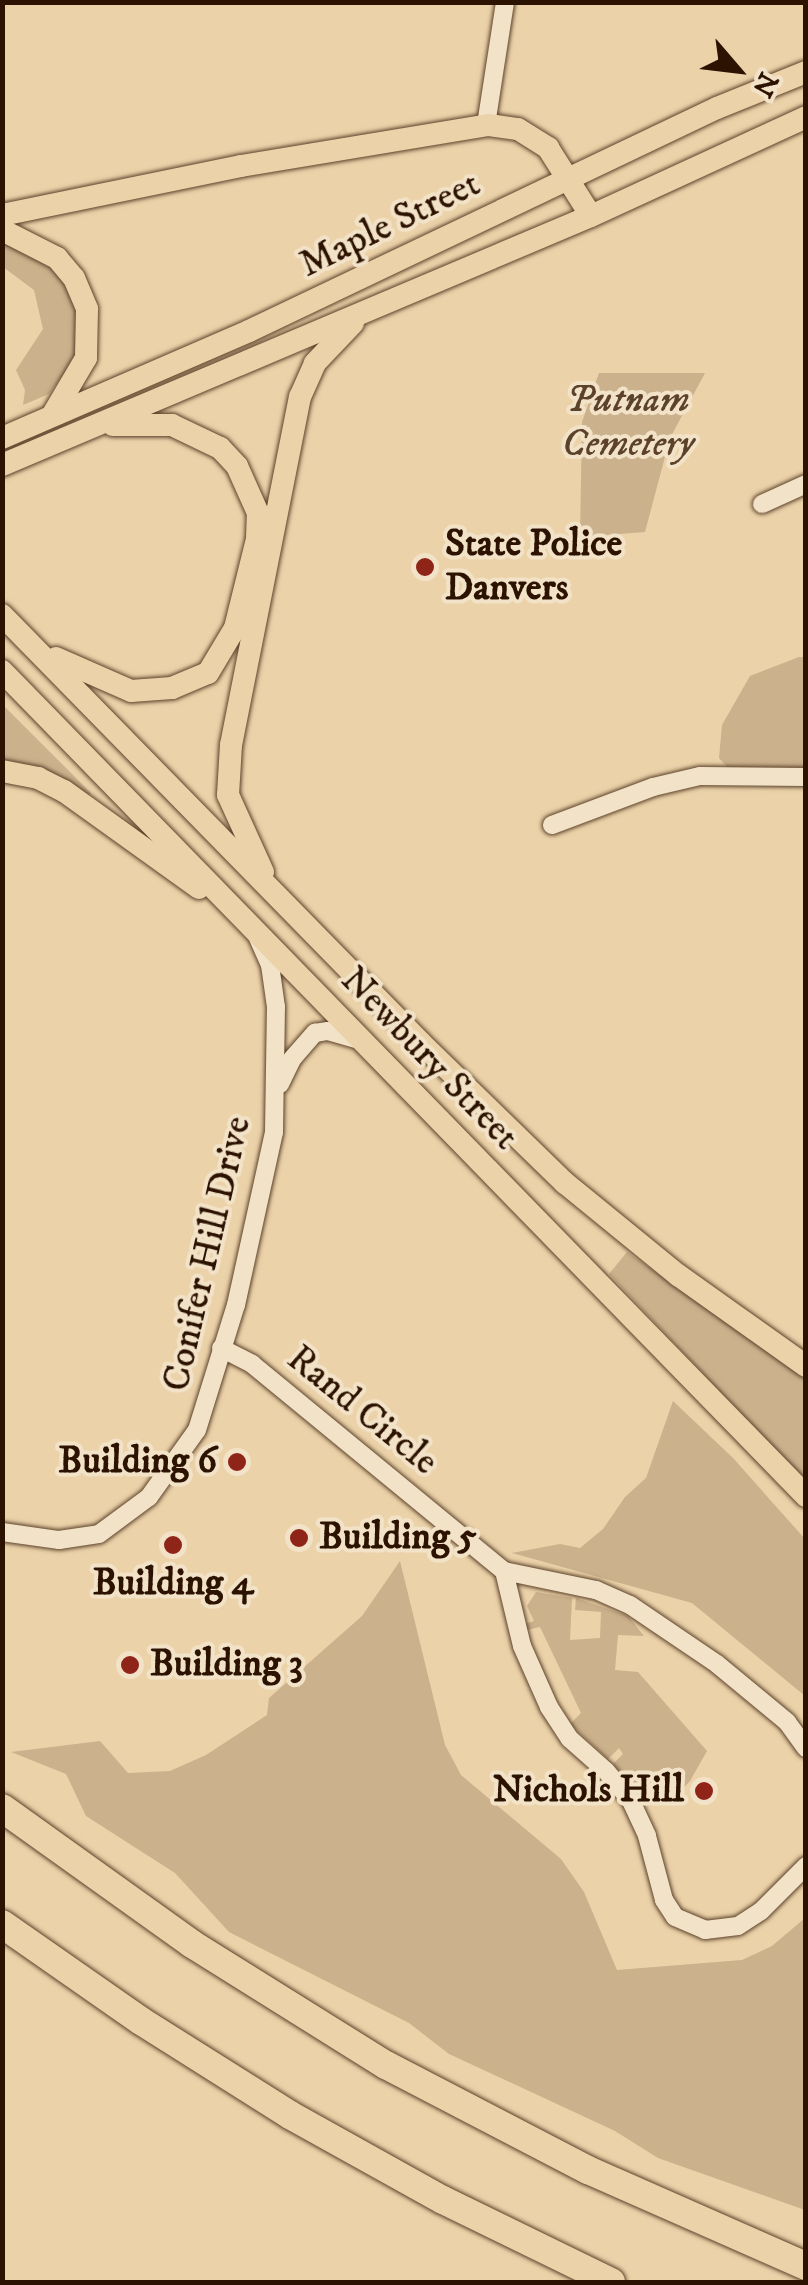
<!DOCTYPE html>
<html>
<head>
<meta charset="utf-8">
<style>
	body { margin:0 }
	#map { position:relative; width:808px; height:2285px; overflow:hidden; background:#ebd2a9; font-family:"IM FELL DW Pica",serif }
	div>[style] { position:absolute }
	.green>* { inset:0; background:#cbb18c }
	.roads { filter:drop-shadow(0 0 2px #5c422a) drop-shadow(0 0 2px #5c422a) }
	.minor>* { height:18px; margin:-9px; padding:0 9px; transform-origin:9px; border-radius:9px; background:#f2e2c7 }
	.major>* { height:22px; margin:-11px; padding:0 11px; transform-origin:11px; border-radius:11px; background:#ebd2a9 }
	.highway>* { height:28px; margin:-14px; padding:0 14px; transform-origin:14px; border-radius:14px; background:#ebd2a9 }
	.dots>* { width:28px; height:28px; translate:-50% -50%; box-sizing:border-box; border:5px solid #f2e2c7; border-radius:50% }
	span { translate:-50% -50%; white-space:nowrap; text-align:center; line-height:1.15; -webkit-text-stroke:8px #f2e2c7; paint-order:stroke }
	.street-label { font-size:38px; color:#2c1200 }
	.park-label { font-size:38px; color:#5c422a; font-style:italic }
	.poi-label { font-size:38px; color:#2c1200; font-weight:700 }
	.left { translate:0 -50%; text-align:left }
	.right { translate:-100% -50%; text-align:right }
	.frame { position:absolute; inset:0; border:5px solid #2c1200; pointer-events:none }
	.north { position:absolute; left:688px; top:20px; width:100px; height:100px; -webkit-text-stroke:8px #f2e2c7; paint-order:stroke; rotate:118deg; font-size:28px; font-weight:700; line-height:40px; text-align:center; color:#2c1200 }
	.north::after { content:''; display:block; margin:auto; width:35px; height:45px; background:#2c1200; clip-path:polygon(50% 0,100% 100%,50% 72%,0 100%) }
</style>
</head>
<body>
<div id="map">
	<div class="green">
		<i style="clip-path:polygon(3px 239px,59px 271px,76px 300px,79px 353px,49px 394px,23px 405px,25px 390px,16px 370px,43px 329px,34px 290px,3px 267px)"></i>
		<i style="clip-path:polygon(599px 373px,705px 373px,670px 438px,645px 532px,580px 537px,582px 422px)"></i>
		<i style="clip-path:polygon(799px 657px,805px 657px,805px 782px,731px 771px,719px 758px,722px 725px,750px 676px)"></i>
		<i style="clip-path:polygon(2px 704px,91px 793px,88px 796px,3px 763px)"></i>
		<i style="clip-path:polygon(627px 1252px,805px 1376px,805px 1481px,609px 1274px)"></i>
		<i style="clip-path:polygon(673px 1401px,733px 1458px,805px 1539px,805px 1696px,692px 1603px,512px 1553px,560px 1544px,580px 1548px,603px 1529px,625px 1497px,646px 1478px)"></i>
		<i style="clip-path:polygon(400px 1561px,445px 1745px,461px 1775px,561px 1859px,584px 1892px,617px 1970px,742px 1960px,772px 1946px,805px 1918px,805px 2210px,658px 2158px,615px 2131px,449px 2054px,409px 2023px,229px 1932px,175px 1873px,86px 1816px,66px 1774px,11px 1752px,100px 1741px,128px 1773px,170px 1771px,206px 1755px,267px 1715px,269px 1698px,362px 1616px)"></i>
		<i style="clip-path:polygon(536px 1592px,572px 1598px,570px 1640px,600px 1638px,601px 1612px,575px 1610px,576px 1598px,628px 1616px,644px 1636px,618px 1635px,615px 1670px,638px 1672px,707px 1751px,690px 1781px,671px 1801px,653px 1783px,630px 1784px,613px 1764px,623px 1754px,619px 1748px,608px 1759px,570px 1724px,581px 1713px,540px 1627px,527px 1630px,525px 1624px,534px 1621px,527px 1606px)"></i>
	</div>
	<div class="roads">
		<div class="minor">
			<i style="left:486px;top:125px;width:124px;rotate:-81.2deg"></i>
			<i style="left:762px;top:504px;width:48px;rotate:-24.4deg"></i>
			<i style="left:552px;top:825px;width:108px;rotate:-20.6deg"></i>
			<i style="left:653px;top:787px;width:48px;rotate:-13.2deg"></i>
			<i style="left:700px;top:776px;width:106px;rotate:0.5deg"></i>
			<i style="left:280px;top:1084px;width:28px;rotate:-64deg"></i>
			<i style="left:292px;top:1059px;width:35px;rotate:-49deg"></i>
			<i style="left:315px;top:1033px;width:13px;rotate:-9deg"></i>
			<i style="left:328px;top:1031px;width:33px;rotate:16deg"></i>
			<i style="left:221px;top:1348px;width:35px;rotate:27deg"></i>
			<i style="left:252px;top:1364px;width:326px;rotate:39.4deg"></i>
			<i style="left:504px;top:1571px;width:94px;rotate:11.7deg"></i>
			<i style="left:596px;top:1590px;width:37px;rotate:24deg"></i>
			<i style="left:630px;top:1605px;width:105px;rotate:34.1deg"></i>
			<i style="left:717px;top:1664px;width:91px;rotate:39.6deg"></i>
			<i style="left:787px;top:1722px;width:32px;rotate:54deg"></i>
			<i style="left:2px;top:1532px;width:58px;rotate:8deg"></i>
			<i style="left:59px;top:1540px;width:40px;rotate:-8.5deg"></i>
			<i style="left:99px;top:1534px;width:62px;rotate:-36.5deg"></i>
			<i style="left:149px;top:1497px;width:82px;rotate:-54.4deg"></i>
			<i style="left:197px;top:1430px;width:131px;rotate:-72.7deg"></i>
			<i style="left:236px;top:1305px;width:177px;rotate:-77.6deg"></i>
			<i style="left:274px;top:1132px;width:125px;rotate:-89.1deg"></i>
			<i style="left:276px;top:1007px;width:42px;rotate:-98.1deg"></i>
			<i style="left:270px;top:965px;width:30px;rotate:-114deg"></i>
			<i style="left:504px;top:1571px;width:77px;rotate:76.5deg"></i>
			<i style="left:522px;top:1646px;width:67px;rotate:66.1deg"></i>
			<i style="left:549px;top:1707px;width:38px;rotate:57deg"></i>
			<i style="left:570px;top:1739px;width:48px;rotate:41.6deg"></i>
			<i style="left:606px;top:1771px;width:39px;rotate:50deg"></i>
			<i style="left:631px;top:1801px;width:38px;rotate:65deg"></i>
			<i style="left:647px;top:1836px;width:66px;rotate:75.1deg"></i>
			<i style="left:664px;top:1900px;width:20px;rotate:57deg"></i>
			<i style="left:675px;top:1917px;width:33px;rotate:23deg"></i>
			<i style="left:705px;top:1930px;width:33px;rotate:-7deg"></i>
			<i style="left:738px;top:1926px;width:27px;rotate:-33deg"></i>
			<i style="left:761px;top:1911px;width:64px;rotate:-45deg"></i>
		</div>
		<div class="major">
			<i style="left:2px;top:215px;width:244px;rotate:-11.6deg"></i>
			<i style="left:241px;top:166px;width:251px;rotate:-9.4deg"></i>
			<i style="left:489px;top:125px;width:29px;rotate:8deg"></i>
			<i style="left:518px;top:129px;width:36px;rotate:32deg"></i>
			<i style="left:548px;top:148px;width:80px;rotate:57.7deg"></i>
			<i style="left:2px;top:230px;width:62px;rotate:27deg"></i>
			<i style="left:57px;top:258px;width:26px;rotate:50deg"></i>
			<i style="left:74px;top:278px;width:34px;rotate:67deg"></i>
			<i style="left:87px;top:309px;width:49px;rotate:91.2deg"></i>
			<i style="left:86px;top:358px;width:65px;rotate:120.5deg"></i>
			<i style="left:2px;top:438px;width:269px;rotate:-23.4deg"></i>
			<i style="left:249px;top:331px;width:518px;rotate:-25.48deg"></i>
			<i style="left:717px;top:108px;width:96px;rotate:-22deg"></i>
			<i style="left:2px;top:465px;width:639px;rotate:-22.92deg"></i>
			<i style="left:591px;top:216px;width:237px;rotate:-24.7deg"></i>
			<i style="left:2px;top:615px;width:599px;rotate:45.61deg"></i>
			<i style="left:421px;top:1043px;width:201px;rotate:44.2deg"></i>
			<i style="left:565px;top:1183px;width:146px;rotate:39.2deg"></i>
			<i style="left:678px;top:1275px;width:157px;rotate:35.4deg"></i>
			<i style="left:56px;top:658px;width:82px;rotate:23.7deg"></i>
			<i style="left:131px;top:691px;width:41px;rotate:-4.2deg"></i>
			<i style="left:172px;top:688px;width:39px;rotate:-23deg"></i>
			<i style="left:208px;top:673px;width:52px;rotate:-59deg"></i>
			<i style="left:235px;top:628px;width:92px;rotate:-76.1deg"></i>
			<i style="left:257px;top:539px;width:26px;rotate:-88deg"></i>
			<i style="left:258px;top:513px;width:51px;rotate:-114.1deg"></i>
			<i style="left:237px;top:466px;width:25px;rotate:-133deg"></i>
			<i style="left:220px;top:448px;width:53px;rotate:-154.4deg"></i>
			<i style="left:172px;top:425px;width:59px;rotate:180deg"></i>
			<i style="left:2px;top:671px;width:1152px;rotate:45.74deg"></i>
			<i style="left:2px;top:771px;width:37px;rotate:11deg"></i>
			<i style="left:38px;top:778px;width:29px;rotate:27deg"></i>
			<i style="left:64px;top:791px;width:166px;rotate:35.7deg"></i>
			<i style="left:263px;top:872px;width:85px;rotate:-114.4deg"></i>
			<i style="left:228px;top:795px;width:50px;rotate:-86.6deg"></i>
			<i style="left:231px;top:745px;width:355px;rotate:-78.8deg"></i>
			<i style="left:300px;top:397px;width:37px;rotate:-66deg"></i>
			<i style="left:315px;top:363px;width:55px;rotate:-46.5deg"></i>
		</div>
		<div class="highway">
			<i style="left:2px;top:1808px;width:234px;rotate:35.6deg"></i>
			<i style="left:192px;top:1944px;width:229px;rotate:32deg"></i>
			<i style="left:386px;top:2065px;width:228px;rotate:27.5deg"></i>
			<i style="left:588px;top:2170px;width:238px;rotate:23.8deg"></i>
			<i style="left:2px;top:1924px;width:169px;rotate:34.9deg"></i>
			<i style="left:141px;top:2021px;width:176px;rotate:32.2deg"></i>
			<i style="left:290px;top:2115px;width:175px;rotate:29.1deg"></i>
			<i style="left:443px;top:2200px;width:187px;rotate:26deg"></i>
		</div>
	</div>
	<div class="dots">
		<i style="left:425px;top:567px;background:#8f2418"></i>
		<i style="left:237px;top:1462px;background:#8f2418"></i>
		<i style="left:299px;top:1538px;background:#8f2418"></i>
		<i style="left:173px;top:1545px;background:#8f2418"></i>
		<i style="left:130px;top:1665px;background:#8f2418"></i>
		<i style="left:704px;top:1791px;background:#8f2418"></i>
	</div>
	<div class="street-label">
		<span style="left:390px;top:225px;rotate:-26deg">Maple Street</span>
		<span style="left:429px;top:1059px;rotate:46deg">Newbury Street</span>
		<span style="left:208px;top:1254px;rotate:-77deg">Conifer Hill Drive</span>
		<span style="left:362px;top:1411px;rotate:39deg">Rand Circle</span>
	</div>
	<div class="park-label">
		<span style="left:628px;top:423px">Putnam<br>Cemetery</span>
	</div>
	<div class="poi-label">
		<span class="left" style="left:445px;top:567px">State Police<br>Danvers</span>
		<span class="right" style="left:217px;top:1462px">Building 6</span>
		<span class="left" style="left:319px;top:1538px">Building 5</span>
		<span style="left:173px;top:1584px">Building 4</span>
		<span class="left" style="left:150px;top:1665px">Building 3</span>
		<span class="right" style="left:684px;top:1791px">Nichols Hill</span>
	</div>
	<div class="frame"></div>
	<div class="north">N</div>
</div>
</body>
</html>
